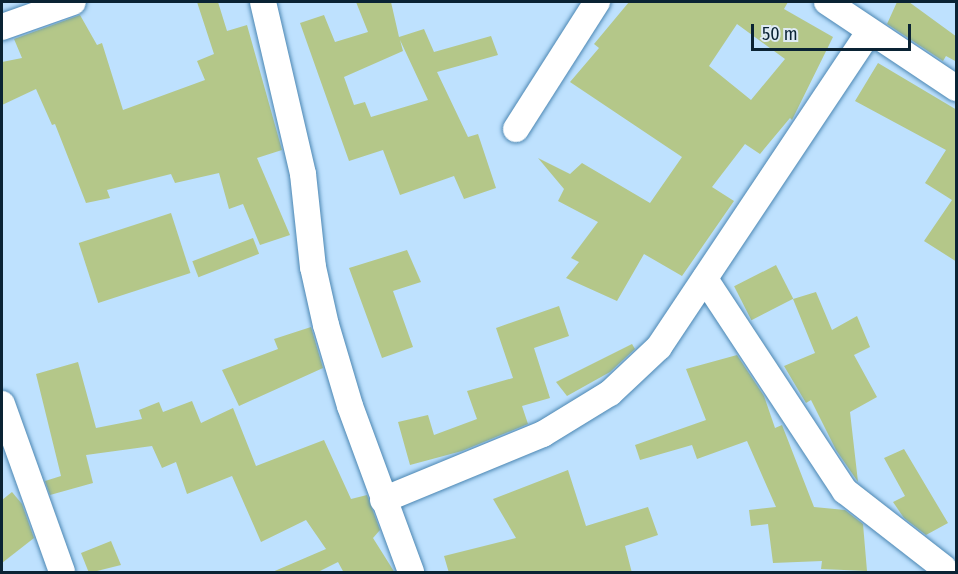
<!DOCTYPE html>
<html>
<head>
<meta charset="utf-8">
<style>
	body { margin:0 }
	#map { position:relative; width:958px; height:574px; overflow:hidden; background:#bee1fe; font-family:"Fira Sans Condensed",sans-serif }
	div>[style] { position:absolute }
	.building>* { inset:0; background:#b4c789; transform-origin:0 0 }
	.roads { filter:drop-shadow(0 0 2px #4b86b2) drop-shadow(0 0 2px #4b86b2) }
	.minor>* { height:26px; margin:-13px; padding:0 13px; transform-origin:13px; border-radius:13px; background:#fff }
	span { translate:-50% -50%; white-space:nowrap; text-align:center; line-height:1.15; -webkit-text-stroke:4.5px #dfebf5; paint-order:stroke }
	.frame { position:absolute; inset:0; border:3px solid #0a2334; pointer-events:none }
	.scale { position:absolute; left:751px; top:24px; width:160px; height:27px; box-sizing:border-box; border:3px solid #0a2334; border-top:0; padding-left:8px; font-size:18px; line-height:21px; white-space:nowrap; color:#0a2334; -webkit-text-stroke:4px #dfebf5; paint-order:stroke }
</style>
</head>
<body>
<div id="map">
	<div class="building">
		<i style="clip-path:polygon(197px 2px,218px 2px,227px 31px,247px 25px,282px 150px,257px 158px,290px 235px,260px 245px,243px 204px,229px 209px,219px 173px,175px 183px,171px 174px,107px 190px,110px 198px,86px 203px,55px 124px,52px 125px,36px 89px,2px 105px,2px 62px,22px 58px,14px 39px,80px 15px,97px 45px,102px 43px,123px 110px,205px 80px,197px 61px,214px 54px)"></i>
		<i style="clip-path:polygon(evenodd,356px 2px,391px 2px,399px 37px,424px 29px,434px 52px,491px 36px,498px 55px,437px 72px,468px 137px,478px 134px,496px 188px,464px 199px,454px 176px,400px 195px,383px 150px,349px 161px,300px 23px,324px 15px,335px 42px,368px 32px,356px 2px,400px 40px,428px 100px,371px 117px,365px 102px,354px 105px,344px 77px,403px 51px,400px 40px)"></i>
		<i style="clip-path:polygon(evenodd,629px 2px,788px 2px,784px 9px,833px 37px,792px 120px,790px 118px,760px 154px,745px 144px,712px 187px,734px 201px,682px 276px,644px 254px,617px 301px,566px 278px,579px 262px,571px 258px,598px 222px,558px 201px,564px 189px,538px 158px,570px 174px,582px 163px,650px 203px,682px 157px,570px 82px,599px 48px,594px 44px,629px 2px,737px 24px,785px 59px,751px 100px,709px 66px,737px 24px)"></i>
		<i style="clip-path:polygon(897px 2px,909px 2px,957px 37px,957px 62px,946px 56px,943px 61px,887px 24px)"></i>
		<i style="clip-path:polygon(878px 63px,957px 110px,957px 262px,924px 241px,952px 200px,925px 183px,946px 150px,855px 101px)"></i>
		<i style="left:171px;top:213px;width:63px;height:97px;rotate:72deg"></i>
		<i style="left:253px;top:238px;width:17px;height:65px;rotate:69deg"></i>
		<i style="clip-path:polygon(407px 250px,421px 282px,393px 291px,413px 347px,382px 358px,349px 268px)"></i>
		<i style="left:776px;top:265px;width:38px;height:47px;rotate:63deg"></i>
		<i style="clip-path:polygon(816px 292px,832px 330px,857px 316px,870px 347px,854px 355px,877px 397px,850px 412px,858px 482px,836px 450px,811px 400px,806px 403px,784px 366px,815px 353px,793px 299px)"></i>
		<i style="clip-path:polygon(559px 306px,569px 336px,534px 348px,550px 398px,522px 406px,528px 424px,462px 451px,410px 465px,398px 422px,428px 415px,434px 435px,477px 419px,467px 391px,513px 378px,496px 328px)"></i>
		<i style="clip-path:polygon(311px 327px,323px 368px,239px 406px,222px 370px,278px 349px,274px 339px)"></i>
		<i style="clip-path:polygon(632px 344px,635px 349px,610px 372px,567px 396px,556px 382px)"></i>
		<i style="clip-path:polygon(737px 355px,764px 396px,775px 428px,782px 425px,814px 507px,845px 510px,863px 524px,867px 571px,821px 569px,822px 561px,773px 563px,768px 524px,751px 526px,749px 510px,776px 507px,747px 441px,697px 459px,692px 445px,640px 460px,635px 445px,706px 420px,686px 369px)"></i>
		<i style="clip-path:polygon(78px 362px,96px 428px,142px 419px,139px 410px,159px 402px,163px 412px,192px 401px,201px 423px,233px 408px,256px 466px,324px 440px,351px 499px,367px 495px,380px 530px,373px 538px,395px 573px,344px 573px,338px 562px,316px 573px,270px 573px,326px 549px,306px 520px,261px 542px,232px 476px,187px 494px,176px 462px,162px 468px,152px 446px,86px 455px,93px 483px,50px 495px,45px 481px,61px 476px,36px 374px)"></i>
		<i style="clip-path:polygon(904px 449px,948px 523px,926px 535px,904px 518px,893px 502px,905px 496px,884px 458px)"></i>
		<i style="clip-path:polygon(568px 470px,586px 526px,648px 507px,658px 535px,625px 546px,632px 573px,449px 573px,444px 556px,516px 538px,493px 499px)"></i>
		<i style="clip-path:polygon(12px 492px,22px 504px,34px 538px,2px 563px,2px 500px)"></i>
		<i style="clip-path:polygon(111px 541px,121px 565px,89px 573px,81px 553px)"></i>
	</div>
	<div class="roads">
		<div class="minor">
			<i style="left:263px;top:2px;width:177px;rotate:76.9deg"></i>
			<i style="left:303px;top:174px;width:94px;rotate:83.9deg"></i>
			<i style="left:313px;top:267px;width:59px;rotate:77.4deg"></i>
			<i style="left:326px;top:325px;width:84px;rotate:73.5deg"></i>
			<i style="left:350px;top:406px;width:177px;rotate:69.8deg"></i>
			<i style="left:827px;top:2px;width:155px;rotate:33.7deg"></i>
			<i style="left:2px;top:27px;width:75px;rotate:-19.4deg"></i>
			<i style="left:516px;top:129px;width:151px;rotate:-57.5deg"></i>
			<i style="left:705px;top:279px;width:254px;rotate:56.6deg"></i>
			<i style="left:845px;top:491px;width:125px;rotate:37.9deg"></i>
			<i style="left:2px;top:404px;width:178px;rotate:70.3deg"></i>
			<i style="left:383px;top:500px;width:173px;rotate:-22.4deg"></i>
			<i style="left:543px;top:434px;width:79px;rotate:-31.5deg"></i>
			<i style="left:610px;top:393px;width:67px;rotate:-43.2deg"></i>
			<i style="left:659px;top:347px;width:379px;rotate:-56.3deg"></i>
		</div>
	</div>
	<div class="frame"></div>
	<div class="scale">50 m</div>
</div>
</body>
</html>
